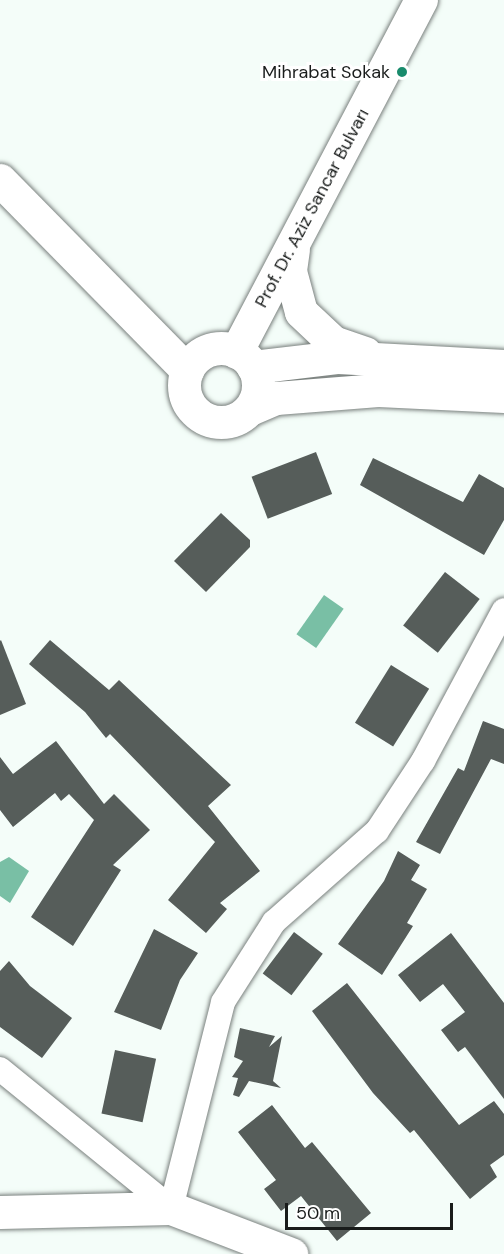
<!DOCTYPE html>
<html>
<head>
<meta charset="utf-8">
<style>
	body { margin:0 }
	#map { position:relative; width:504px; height:1254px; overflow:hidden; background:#f4fdf9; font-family:"DM Sans",sans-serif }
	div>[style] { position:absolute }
	.water>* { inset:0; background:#79bfa5; transform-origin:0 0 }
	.building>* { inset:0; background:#565d5a; transform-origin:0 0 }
	.roads { filter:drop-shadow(0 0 2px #7a817e) drop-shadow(0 0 2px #7a817e) }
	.street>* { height:24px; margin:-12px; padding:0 12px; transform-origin:12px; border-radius:12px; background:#fff }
	.secondary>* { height:33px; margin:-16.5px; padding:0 16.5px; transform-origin:16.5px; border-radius:16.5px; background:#fff }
	.secondary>.ring { margin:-16.5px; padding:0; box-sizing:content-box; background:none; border:33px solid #fff; border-radius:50% }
	.dots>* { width:16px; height:16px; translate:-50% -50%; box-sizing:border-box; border:3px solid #fff; border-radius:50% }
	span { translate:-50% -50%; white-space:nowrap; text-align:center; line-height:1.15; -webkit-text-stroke:6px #fff; paint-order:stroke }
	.poi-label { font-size:18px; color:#191c1b }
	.right { translate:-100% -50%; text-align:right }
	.street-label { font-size:18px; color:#191c1b }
	.scale { position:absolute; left:285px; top:1203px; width:168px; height:27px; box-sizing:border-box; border:3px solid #191c1b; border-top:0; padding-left:8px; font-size:18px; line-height:21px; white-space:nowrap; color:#191c1b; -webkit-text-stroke:4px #fff; paint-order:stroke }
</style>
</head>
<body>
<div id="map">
	<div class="water">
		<i style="left:324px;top:595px;width:24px;height:48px;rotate:35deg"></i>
		<i style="clip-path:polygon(9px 857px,29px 871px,10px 903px,0 896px,0 862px)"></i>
	</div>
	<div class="building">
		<i style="left:316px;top:452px;width:45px;height:69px;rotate:69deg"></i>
		<i style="clip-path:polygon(373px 458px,463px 502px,479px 474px,504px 488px,504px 520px,484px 555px,360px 485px)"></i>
		<i style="clip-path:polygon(221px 513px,250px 540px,250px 547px,206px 592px,174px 561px)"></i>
		<i style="left:445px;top:572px;width:44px;height:68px;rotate:38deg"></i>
		<i style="clip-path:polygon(1px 640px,26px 704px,0 715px,0 641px)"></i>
		<i style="clip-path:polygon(50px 640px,109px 690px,119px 680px,231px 785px,208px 806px,260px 871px,220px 903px,227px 909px,206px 933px,168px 900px,215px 842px,110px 734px,106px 738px,85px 712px,29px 664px)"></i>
		<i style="left:391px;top:665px;width:45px;height:68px;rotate:32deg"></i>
		<i style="clip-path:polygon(483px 721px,504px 729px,504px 764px,491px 759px,440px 854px,416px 842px,458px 768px,464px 771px)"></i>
		<i style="clip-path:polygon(56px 741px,104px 804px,114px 794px,150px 830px,113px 865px,121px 870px,73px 946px,31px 917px,94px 820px,69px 794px,61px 801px,55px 793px,13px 827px,0 810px,0 757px,13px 774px)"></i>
		<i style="clip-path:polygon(398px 851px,420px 865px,411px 880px,427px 889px,407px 923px,413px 926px,382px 975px,338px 944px,384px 881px)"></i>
		<i style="clip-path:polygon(154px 929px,198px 953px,180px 980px,161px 1030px,114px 1012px)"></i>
		<i style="left:294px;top:932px;width:36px;height:52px;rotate:37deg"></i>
		<i style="clip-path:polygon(451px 933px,504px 1003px,504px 1099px,465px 1047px,458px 1052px,441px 1030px,465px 1012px,443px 984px,420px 1002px,398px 975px)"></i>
		<i style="clip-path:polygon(9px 961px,30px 986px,72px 1018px,42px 1058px,0 1027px,0 971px)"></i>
		<i style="clip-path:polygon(347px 983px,459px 1125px,494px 1101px,504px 1114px,504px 1155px,490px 1165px,497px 1177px,470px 1199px,414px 1130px,410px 1133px,373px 1093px,312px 1011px)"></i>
		<i style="clip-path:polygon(240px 1028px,275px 1036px,269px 1047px,282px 1036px,273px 1081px,281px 1088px,249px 1081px,239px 1097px,233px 1095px,238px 1078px,232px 1077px,243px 1061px,234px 1057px)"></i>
		<i style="left:115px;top:1050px;width:42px;height:65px;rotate:12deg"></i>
		<i style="clip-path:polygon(272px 1105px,305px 1148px,312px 1142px,371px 1213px,337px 1241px,301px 1196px,281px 1211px,264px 1189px,276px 1180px,238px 1132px)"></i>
	</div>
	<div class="roads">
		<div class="street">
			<i style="left:0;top:1069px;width:220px;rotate:39.1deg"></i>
			<i style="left:171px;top:1208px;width:212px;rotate:-75.8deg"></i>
			<i style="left:223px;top:1002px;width:95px;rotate:-57.5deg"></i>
			<i style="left:274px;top:922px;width:137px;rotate:-41.5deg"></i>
			<i style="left:377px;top:831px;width:84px;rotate:-56.7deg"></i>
			<i style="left:423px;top:761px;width:171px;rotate:-61.8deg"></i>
		</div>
		<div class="secondary">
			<i style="left:0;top:180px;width:267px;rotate:45.5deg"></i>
			<i style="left:293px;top:249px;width:22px;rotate:98deg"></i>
			<i style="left:290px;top:271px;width:42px;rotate:75deg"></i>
			<i style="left:301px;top:312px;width:44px;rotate:43.2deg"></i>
			<i style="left:333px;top:342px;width:34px;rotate:19deg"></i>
			<i class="ring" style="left:184px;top:348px;width:41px;height:41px"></i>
			<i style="left:236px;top:352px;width:398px;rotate:-62.3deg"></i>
			<i style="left:253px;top:367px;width:86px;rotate:-6.7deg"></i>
			<i style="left:338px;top:357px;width:166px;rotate:3.1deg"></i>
			<i style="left:252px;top:408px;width:26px;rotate:-23deg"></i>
			<i style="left:276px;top:398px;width:102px;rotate:-4.5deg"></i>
			<i style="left:378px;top:390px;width:126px;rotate:2.7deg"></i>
			<i style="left:0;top:1212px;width:171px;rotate:-1.3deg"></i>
			<i style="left:171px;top:1208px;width:129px;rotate:21deg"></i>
		</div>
	</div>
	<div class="dots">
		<i style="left:402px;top:72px;background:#198b6c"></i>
	</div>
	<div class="poi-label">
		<span class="right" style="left:390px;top:72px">Mihrabat Sokak</span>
	</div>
	<div class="street-label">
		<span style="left:312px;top:208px;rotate:-62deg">Prof. Dr. Aziz Sancar Bulvarı</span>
	</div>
	<div class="scale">50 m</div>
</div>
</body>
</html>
